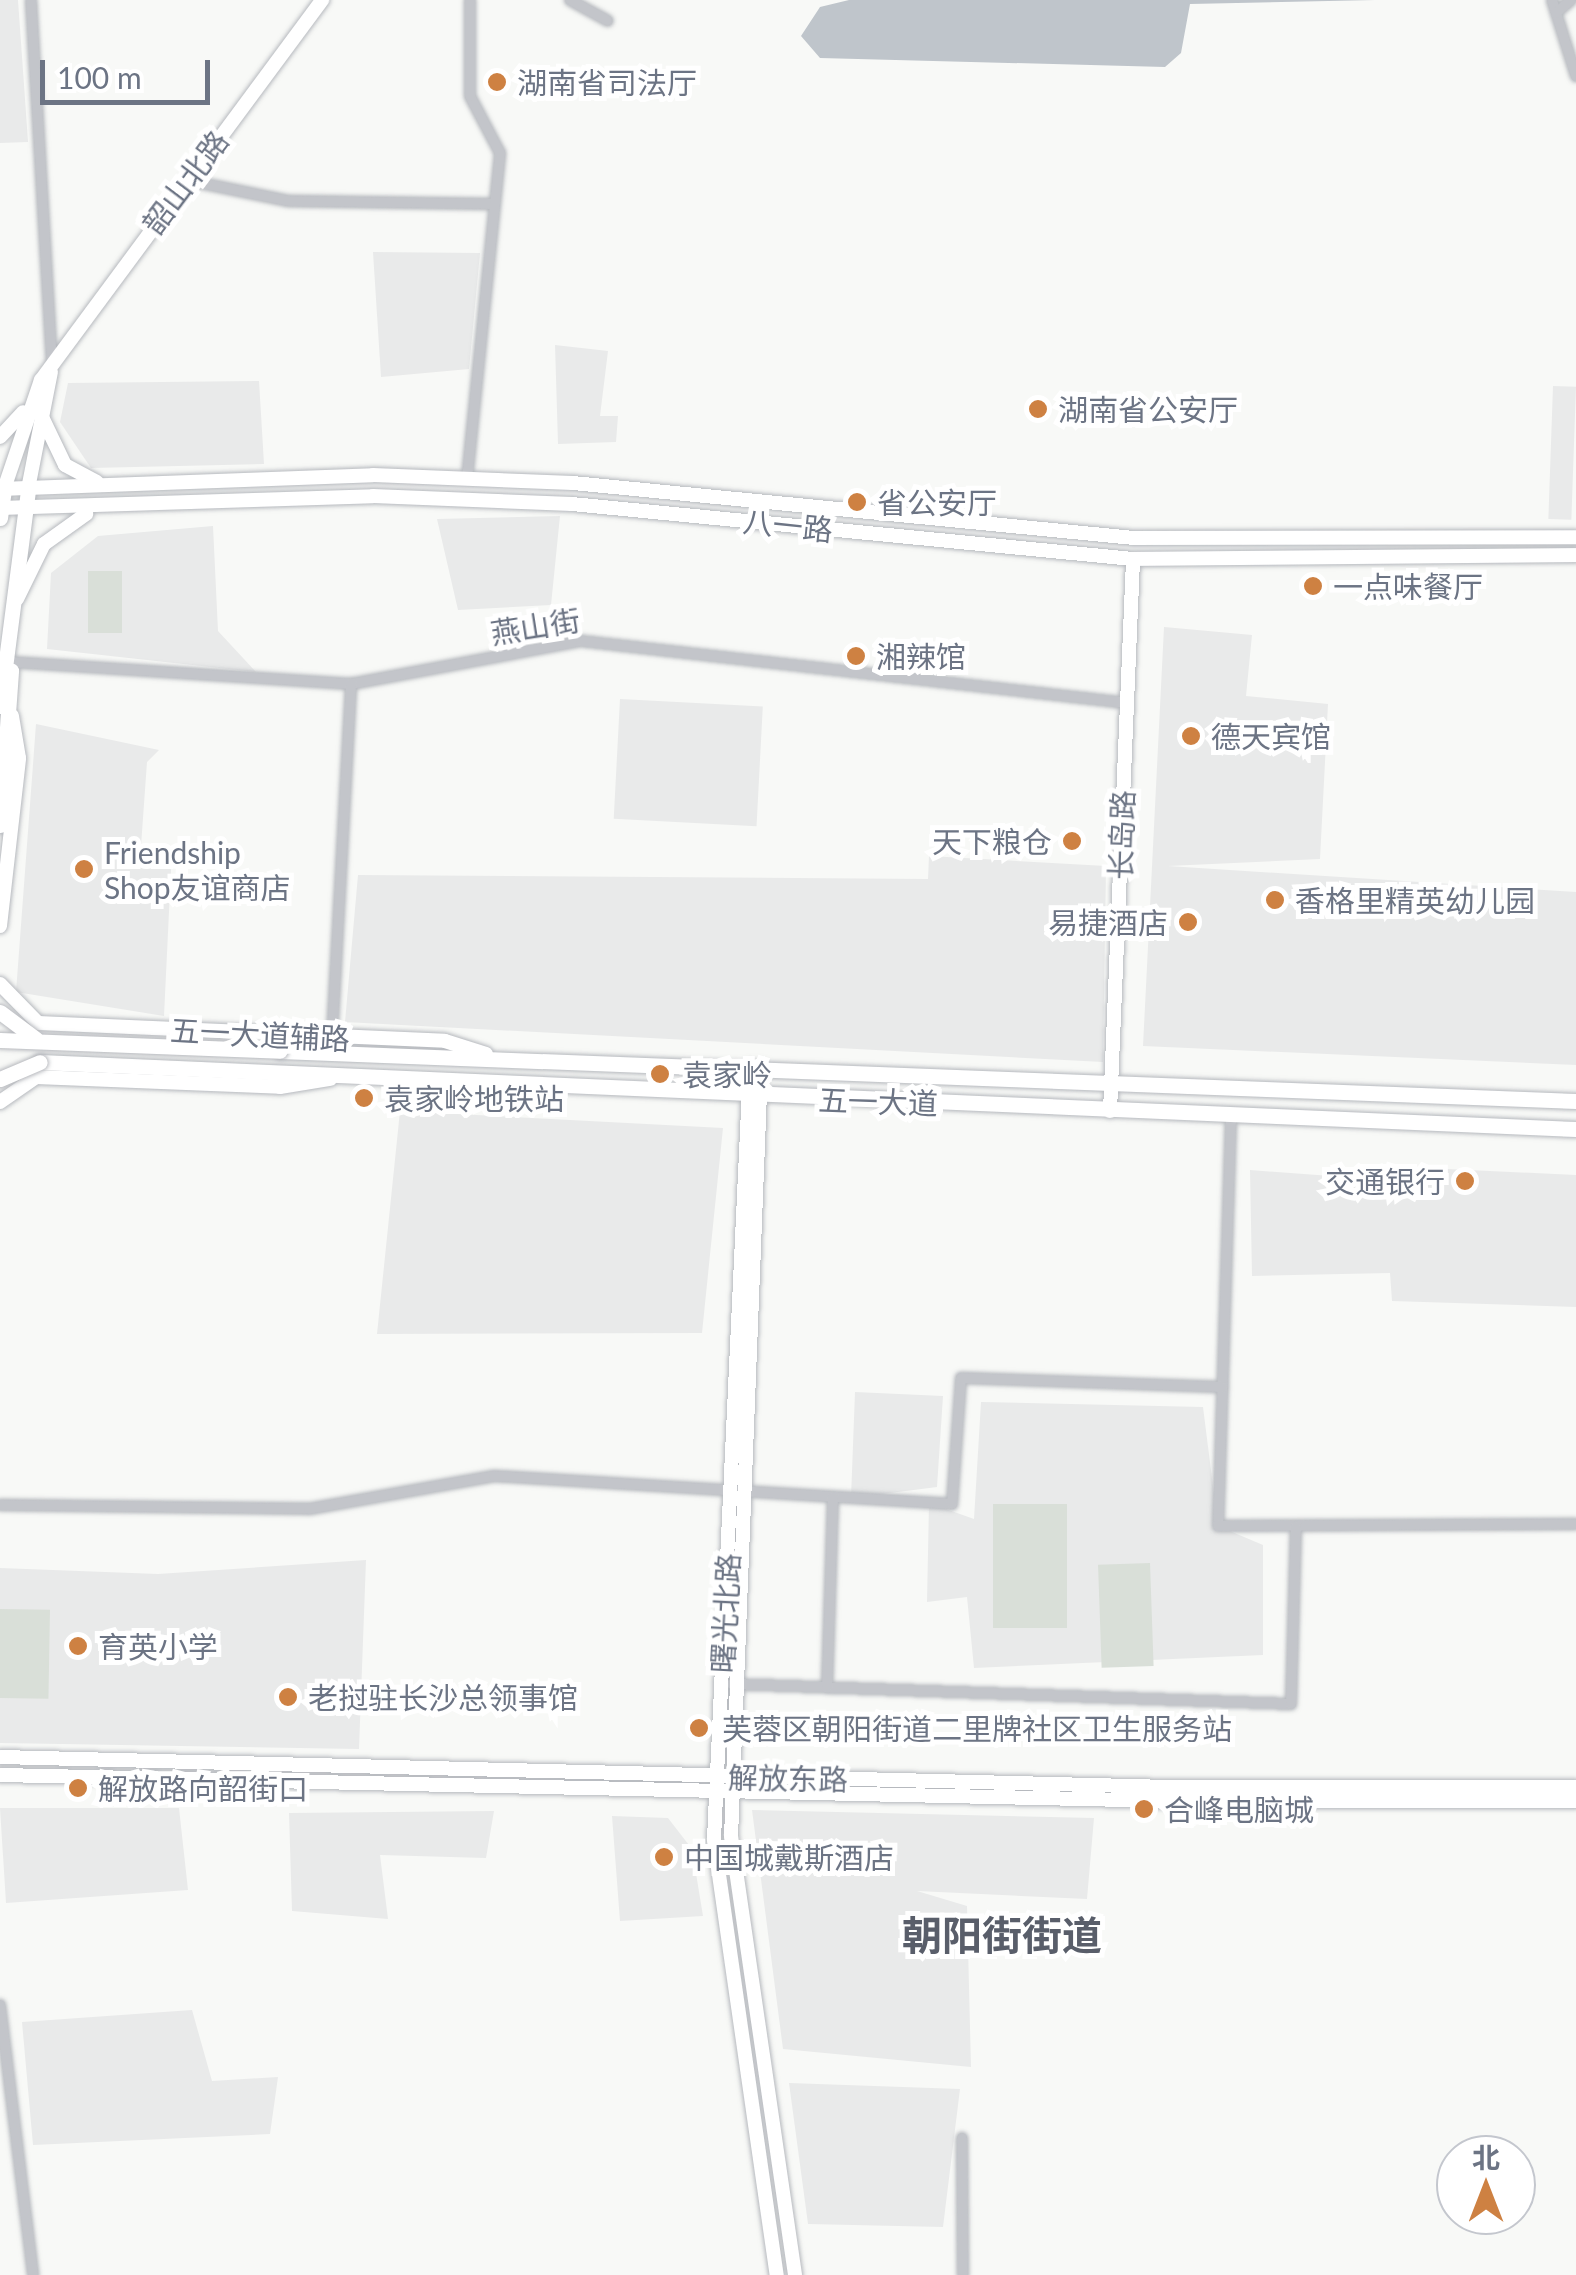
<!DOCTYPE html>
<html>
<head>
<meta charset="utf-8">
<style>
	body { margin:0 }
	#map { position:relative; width:1576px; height:2275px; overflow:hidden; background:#f8f9f7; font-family:Lato,"Noto Sans SC",sans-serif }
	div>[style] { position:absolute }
	.built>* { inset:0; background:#e9eaea; transform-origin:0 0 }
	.green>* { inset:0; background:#d9dfd8; transform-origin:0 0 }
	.water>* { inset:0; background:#bfc5cb }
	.roads { filter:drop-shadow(0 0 2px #b6b9be) drop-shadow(0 0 2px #b6b9be) }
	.street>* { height:10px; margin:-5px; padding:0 5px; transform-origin:5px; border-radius:5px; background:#c3c5ca }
	.secondary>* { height:14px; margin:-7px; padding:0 7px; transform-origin:7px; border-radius:7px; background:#fff }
	.primary>* { height:15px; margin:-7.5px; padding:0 7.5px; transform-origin:7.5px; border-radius:7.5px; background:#fff }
	.bridges { filter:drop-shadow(0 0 2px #b7b9be) drop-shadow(0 0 2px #b7b9be) }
	.primary-bridge>* { height:15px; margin:-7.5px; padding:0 7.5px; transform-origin:7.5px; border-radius:7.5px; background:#fff }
	.dots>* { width:28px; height:28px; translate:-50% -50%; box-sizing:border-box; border:5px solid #fff; border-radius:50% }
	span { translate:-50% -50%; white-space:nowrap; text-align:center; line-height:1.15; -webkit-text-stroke:10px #fff; paint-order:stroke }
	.poi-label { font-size:30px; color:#6c7484 }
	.left { translate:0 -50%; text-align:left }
	.right { translate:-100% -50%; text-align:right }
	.street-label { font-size:30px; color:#6c7484 }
	.district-label { font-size:40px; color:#595e6a; font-weight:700 }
	.north { position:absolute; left:1436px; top:2135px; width:100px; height:100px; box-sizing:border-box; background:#fff; border:2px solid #c4c7ce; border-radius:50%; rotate:0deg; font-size:28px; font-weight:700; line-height:40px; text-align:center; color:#6c7484 }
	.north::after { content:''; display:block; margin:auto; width:35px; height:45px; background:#ce8142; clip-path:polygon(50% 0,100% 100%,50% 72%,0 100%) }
	.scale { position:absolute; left:40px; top:60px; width:170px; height:45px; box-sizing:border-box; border:5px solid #6c7484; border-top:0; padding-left:12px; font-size:30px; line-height:35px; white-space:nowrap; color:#6c7484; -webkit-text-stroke:8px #fff; paint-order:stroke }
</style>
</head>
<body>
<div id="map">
	<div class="built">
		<i style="clip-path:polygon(0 0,18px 0,28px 142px,0 143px)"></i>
		<i style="clip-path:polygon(373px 252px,480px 253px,469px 369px,381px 377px)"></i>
		<i style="clip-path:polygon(555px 345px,608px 351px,600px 416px,618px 416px,616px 442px,558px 444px)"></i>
		<i style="clip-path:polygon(259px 381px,264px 464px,91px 468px,60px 422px,68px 383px)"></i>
		<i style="left:1553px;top:386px;width:23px;height:133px;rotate:2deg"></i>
		<i style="clip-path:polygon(560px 516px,551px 605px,458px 610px,437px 519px)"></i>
		<i style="clip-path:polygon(213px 526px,218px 631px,256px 672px,47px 649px,51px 573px,98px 536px)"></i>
		<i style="clip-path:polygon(1164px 627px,1252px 635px,1246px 696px,1328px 704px,1320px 859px,1168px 866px,1576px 892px,1576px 1065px,1143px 1046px)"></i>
		<i style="left:620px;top:699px;width:143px;height:120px;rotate:3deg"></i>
		<i style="clip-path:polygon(36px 724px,159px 750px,147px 762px,141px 846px,172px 849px,164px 1016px,16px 992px)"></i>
		<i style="clip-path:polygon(929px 856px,1106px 866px,1103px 1062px,345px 1022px,358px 875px,928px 879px)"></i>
		<i style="clip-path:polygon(400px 1111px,723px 1128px,702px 1333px,377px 1334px)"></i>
		<i style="clip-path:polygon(1385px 1166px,1576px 1175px,1576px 1307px,1392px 1301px,1390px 1273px,1252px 1276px,1250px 1170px,1385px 1180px)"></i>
		<i style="clip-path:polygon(855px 1392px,943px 1396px,937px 1487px,851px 1498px)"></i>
		<i style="clip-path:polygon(981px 1402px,1203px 1407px,1218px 1526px,1263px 1545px,1263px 1655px,974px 1668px,967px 1597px,927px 1602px,929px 1503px,974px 1519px)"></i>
		<i style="clip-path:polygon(366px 1560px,359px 1749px,0 1743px,0 1568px,158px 1574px)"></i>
		<i style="clip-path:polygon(0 1808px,179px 1808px,188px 1890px,6px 1903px)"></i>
		<i style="clip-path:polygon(752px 1810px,1094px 1818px,1087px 1899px,917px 1891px,967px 1906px,971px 2067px,783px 2049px)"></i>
		<i style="clip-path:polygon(494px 1811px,486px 1858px,380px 1855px,388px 1919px,292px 1911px,289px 1813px)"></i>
		<i style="clip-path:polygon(612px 1816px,668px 1818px,692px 1849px,703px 1916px,620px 1921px)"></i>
		<i style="clip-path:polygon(192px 2010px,212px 2081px,278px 2077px,270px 2134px,33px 2145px,22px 2022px)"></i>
		<i style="clip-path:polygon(789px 2083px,960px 2089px,943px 2227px,808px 2224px)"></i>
	</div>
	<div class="green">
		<i style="left:88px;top:571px;width:34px;height:62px"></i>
		<i style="left:993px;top:1504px;width:74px;height:124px"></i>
		<i style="left:1150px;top:1563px;width:103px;height:52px;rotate:88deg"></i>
		<i style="left:0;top:1609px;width:50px;height:89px;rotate:1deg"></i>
	</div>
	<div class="water">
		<i style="clip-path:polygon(849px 0,1375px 0,1190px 4px,1181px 53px,1165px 67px,820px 58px,801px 36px,820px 7px)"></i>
	</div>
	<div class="roads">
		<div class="street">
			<i style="left:31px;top:0;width:366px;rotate:86.7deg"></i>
			<i style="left:570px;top:0;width:43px;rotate:28.9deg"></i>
			<i style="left:1552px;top:0;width:80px;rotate:72.5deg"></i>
			<i style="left:1556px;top:13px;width:20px;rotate:-41deg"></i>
			<i style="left:186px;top:180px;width:104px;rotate:11.6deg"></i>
			<i style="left:288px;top:201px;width:207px;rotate:0.8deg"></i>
			<i style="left:467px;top:479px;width:328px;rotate:-84.2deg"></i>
			<i style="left:500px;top:153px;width:64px;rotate:-117.8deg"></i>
			<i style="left:470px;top:96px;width:96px;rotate:-90deg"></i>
			<i style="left:10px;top:662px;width:342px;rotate:3.7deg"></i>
			<i style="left:351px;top:684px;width:234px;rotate:-10.6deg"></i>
			<i style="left:581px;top:641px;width:550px;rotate:6.48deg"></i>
			<i style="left:332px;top:1037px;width:354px;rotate:-86.9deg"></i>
			<i style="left:1231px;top:1117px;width:409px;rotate:91.8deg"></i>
			<i style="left:1218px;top:1526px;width:358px;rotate:-0.3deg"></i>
			<i style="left:0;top:1505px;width:309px;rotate:0.7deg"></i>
			<i style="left:309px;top:1509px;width:188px;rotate:-10.1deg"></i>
			<i style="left:494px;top:1476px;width:459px;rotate:3.5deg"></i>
			<i style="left:952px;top:1504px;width:126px;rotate:-85.9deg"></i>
			<i style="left:961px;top:1378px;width:262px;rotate:2deg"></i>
			<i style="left:732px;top:1684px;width:559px;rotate:2.05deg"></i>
			<i style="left:1291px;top:1704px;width:178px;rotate:-88.4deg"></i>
			<i style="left:827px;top:1688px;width:191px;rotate:-88.2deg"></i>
			<i style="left:0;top:2005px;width:272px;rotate:83deg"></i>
			<i style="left:962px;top:2138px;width:137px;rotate:89.6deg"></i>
		</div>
		<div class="secondary">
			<i style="left:43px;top:419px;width:51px;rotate:64.4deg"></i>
			<i style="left:65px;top:465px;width:36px;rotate:28deg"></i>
			<i style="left:0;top:437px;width:34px;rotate:-47deg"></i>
			<i style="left:0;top:489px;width:373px;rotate:-2.1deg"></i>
			<i style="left:373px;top:475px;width:200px;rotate:2.3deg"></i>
			<i style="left:573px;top:483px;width:564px;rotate:5.6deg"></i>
			<i style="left:1134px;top:538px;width:442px;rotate:-0.1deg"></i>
			<i style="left:4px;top:489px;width:115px;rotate:-71.3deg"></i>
			<i style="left:41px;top:380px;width:473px;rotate:-53.5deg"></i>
			<i style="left:28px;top:489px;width:119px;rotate:-78.9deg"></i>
			<i style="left:0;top:508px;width:373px;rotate:-1.8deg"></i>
			<i style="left:373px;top:496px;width:199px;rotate:2.3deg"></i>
			<i style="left:572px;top:504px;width:564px;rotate:5.6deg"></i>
			<i style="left:1133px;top:559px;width:443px;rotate:-0.5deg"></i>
			<i style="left:17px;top:599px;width:61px;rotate:-63.9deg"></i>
			<i style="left:44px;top:544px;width:52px;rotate:-35.5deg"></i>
			<i style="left:0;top:926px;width:169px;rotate:-83.5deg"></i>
			<i style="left:19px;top:758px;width:43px;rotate:-99.5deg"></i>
			<i style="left:0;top:984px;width:54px;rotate:45.7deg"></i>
			<i style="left:38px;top:1023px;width:407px;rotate:2.5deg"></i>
			<i style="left:445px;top:1041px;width:43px;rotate:17.6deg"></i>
			<i style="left:750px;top:1067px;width:774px;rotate:92.67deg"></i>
			<i style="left:714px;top:1840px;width:440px;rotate:81.8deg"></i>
			<i style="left:761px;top:1067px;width:770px;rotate:92.23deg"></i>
			<i style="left:731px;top:1836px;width:444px;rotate:81.7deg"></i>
			<i style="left:0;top:1102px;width:44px;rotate:-34.8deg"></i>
			<i style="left:36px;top:1077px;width:244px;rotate:2.3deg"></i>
			<i style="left:280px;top:1087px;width:51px;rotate:-9.1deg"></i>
			<i style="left:1110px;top:1111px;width:552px;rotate:-87.61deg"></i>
			<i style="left:0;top:1757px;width:1171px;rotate:1.47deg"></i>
			<i style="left:1171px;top:1787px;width:405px"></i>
			<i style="left:0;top:1775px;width:1171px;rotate:1.27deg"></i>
			<i style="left:1171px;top:1801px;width:405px"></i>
		</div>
		<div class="primary">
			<i style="left:0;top:518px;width:29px;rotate:-82deg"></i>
			<i style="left:0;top:706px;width:219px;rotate:-82.6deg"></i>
			<i style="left:0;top:825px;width:155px;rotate:-85.9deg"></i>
			<i style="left:281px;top:1035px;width:38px;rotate:17deg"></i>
			<i style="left:280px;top:1051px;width:1297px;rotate:2.21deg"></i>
			<i style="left:40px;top:1062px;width:1537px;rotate:2.5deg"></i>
		</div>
	</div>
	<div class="bridges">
		<div class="primary-bridge">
			<i style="left:0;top:1012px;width:45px;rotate:36.9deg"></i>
			<i style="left:0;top:1040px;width:280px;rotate:2.2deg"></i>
			<i style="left:0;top:1079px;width:43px;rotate:-23deg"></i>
		</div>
	</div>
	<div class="dots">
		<i style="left:497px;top:82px;background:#ce8142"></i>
		<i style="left:1038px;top:409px;background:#ce8142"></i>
		<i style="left:857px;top:502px;background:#ce8142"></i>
		<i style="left:1313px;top:586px;background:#ce8142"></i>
		<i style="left:856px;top:656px;background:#ce8142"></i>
		<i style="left:1191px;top:736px;background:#ce8142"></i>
		<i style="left:1072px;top:841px;background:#ce8142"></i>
		<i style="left:84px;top:869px;background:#ce8142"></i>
		<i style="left:1275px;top:900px;background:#ce8142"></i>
		<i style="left:1188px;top:922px;background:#ce8142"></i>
		<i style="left:660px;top:1074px;background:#ce8142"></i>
		<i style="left:364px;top:1098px;background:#ce8142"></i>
		<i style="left:1465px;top:1181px;background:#ce8142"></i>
		<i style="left:78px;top:1646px;background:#ce8142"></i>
		<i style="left:288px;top:1697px;background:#ce8142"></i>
		<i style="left:699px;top:1728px;background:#ce8142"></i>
		<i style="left:78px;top:1788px;background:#ce8142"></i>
		<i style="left:1144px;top:1809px;background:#ce8142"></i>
		<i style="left:664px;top:1857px;background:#ce8142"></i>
	</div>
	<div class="poi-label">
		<span class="left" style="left:517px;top:82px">湖南省司法厅</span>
		<span class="left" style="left:1058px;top:409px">湖南省公安厅</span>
		<span class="left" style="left:877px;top:502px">省公安厅</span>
		<span class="left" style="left:1333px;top:586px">一点味餐厅</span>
		<span class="left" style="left:876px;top:656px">湘辣馆</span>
		<span class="left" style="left:1211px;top:736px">德天宾馆</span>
		<span class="right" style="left:1052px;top:841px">天下粮仓</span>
		<span class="left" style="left:104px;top:869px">Friendship<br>Shop友谊商店</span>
		<span class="left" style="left:1295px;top:900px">香格里精英幼儿园</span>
		<span class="right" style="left:1168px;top:922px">易捷酒店</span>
		<span class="left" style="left:682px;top:1074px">袁家岭</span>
		<span class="left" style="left:384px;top:1098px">袁家岭地铁站</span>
		<span class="right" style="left:1445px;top:1181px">交通银行</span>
		<span class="left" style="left:98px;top:1646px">育英小学</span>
		<span class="left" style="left:308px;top:1697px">老挝驻长沙总领事馆</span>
		<span class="left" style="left:722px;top:1728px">芙蓉区朝阳街道二里牌社区卫生服务站</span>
		<span class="left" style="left:98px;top:1788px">解放路向韶街口</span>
		<span class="left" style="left:1164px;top:1809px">合峰电脑城</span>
		<span class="left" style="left:684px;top:1857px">中国城戴斯酒店</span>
	</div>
	<div class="street-label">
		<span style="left:185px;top:182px;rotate:-53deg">韶山北路</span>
		<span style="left:788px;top:525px;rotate:6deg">八一路</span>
		<span style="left:535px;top:626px;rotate:-9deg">燕山街</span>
		<span style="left:1121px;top:835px;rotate:-88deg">长岛路</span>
		<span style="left:260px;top:1034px;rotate:3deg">五一大道辅路</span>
		<span style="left:878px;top:1101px;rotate:2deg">五一大道</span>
		<span style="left:725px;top:1613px;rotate:-87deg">曙光北路</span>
		<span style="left:788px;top:1778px;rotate:1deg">解放东路</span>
	</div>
	<div class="district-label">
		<span style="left:1002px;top:1935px">朝阳街街道</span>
	</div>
	<div class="north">北</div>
	<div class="scale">100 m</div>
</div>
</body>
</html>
